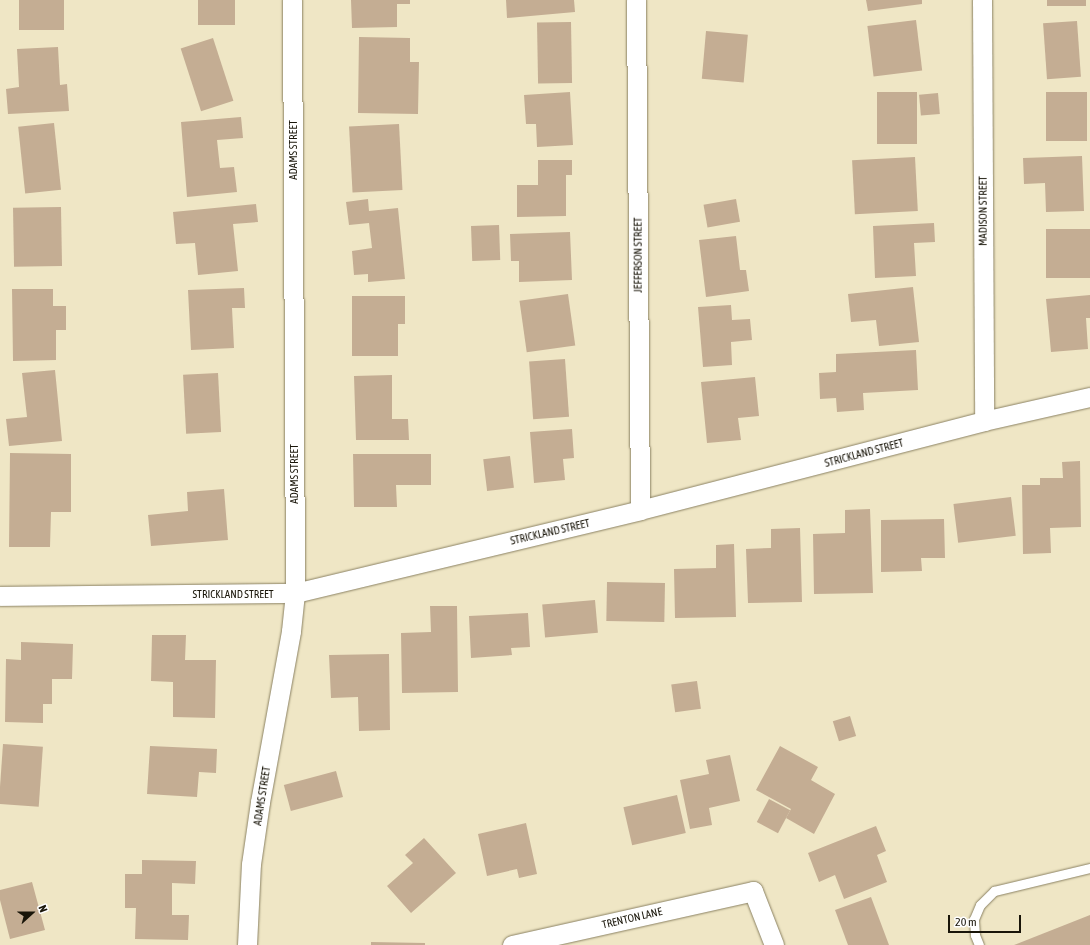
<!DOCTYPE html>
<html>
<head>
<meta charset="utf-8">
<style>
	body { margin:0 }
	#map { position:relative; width:1090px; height:945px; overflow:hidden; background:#efe6c5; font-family:"Asap Condensed",sans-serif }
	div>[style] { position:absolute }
	.building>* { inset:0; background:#c4ad93; transform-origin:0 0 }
	.roads { filter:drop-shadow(0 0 1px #8b8263) drop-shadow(0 0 1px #8b8263) }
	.service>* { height:9px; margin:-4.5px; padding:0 4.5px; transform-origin:4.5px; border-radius:4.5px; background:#fff }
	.minor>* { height:19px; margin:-9.5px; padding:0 9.5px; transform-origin:9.5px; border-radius:9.5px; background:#fff }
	span { translate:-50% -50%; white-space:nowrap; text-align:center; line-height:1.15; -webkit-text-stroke:3px #fff; paint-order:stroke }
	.street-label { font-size:11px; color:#191509 }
	.north { position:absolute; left:12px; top:893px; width:40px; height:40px; -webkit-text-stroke:3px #fff; paint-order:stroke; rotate:69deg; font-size:11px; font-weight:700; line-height:16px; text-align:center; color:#191509 }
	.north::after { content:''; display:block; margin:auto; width:14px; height:18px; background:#191509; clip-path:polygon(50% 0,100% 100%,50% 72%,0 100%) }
	.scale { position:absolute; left:948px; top:915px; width:73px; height:18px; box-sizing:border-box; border:2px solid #191509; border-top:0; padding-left:5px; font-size:12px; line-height:14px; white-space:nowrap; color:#191509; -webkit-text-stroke:3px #fff; paint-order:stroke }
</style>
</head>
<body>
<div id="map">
	<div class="building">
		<i style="left:19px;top:0;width:45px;height:30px"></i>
		<i style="left:198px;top:0;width:37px;height:25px"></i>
		<i style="clip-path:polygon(351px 0,410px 0,410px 4px,397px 4px,397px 27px,352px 28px)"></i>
		<i style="clip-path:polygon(506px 0,574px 0,575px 12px,507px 18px)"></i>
		<i style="clip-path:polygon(866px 0,922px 0,922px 4px,868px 11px)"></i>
		<i style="left:1047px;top:0;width:39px;height:6px"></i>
		<i style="left:916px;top:20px;width:51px;height:49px;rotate:83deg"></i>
		<i style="left:1077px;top:21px;width:56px;height:34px;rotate:86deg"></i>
		<i style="left:571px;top:22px;width:61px;height:34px;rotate:89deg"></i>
		<i style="left:706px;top:31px;width:42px;height:48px;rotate:5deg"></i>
		<i style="clip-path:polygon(359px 37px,410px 38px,410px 62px,419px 62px,418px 114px,358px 113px)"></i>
		<i style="left:213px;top:38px;width:66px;height:34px;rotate:72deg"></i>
		<i style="clip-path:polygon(58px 47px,60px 85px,67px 84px,69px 111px,8px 114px,6px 89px,19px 87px,17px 49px)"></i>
		<i style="clip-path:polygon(570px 92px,573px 145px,537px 147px,536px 124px,526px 124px,524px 95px)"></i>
		<i style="left:877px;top:92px;width:40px;height:52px"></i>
		<i style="left:1046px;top:92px;width:41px;height:49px"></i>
		<i style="left:938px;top:93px;width:21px;height:19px;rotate:85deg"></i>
		<i style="clip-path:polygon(241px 117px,243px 138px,217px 140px,220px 168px,234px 167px,237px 192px,187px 197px,181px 122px)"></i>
		<i style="left:54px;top:123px;width:67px;height:36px;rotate:84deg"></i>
		<i style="left:399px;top:124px;width:66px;height:50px;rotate:87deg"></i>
		<i style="clip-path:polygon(1082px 156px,1084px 211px,1046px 212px,1045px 183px,1024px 184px,1023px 158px)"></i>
		<i style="left:915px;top:157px;width:54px;height:63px;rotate:87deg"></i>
		<i style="clip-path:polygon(538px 160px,572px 160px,572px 175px,566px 175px,566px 216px,517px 217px,517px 185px,538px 185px)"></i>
		<i style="clip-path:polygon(368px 199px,369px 211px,398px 208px,405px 279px,368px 282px,368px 274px,354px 275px,352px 251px,372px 248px,369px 223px,349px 225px,346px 202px)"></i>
		<i style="left:736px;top:199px;width:23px;height:33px;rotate:80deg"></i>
		<i style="clip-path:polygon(256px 204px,258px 222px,233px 224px,238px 271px,198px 275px,195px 243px,176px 244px,173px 212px)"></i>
		<i style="left:61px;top:207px;width:59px;height:48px;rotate:89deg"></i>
		<i style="clip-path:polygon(934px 223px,935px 242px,914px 243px,916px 276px,875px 278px,873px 226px)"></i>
		<i style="left:499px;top:225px;width:35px;height:28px;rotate:88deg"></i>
		<i style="left:1046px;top:229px;width:44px;height:49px"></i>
		<i style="clip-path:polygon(570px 232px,572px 280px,519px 282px,519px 261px,511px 261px,510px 234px)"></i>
		<i style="clip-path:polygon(736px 236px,740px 270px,746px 270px,749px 291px,706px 297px,699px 240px)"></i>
		<i style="clip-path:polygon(913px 287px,919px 342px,879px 346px,876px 320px,851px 322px,848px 294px)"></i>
		<i style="clip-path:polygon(244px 288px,245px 308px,232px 308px,234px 348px,191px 350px,188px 290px)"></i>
		<i style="clip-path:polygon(12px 289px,53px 289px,53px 306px,66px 306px,66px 330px,56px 330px,56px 360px,13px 361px)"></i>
		<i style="left:568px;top:294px;width:52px;height:49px;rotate:82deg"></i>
		<i style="clip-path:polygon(1090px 295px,1090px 318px,1086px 318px,1088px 349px,1051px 352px,1046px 299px)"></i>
		<i style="clip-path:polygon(352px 296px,405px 296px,405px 324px,398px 324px,398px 356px,352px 356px)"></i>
		<i style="clip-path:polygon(731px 305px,732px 320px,750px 319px,752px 340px,731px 342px,732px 365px,703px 367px,698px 307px)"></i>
		<i style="clip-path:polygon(916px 350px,918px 390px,863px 393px,864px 410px,837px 412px,836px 398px,820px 399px,819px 373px,836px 372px,836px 354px)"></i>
		<i style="left:565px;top:359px;width:58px;height:36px;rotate:86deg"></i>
		<i style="clip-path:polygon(55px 370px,62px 441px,9px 446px,6px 419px,27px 417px,22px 373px)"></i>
		<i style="left:218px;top:373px;width:59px;height:35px;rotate:87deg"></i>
		<i style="clip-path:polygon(392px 375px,392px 419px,408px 419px,409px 440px,356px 440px,354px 376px)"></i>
		<i style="clip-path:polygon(755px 377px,759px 416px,738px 418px,741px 440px,707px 443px,701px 382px)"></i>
		<i style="clip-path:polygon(572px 429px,574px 458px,563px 459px,565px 480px,534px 483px,530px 432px)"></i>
		<i style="clip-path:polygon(10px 453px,71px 454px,71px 512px,51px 512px,50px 547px,9px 547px)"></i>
		<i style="clip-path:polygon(353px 454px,431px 454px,431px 485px,396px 485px,397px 507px,354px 507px)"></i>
		<i style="left:510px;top:456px;width:32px;height:27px;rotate:83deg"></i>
		<i style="clip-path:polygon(1080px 461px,1081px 527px,1050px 528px,1051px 553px,1023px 554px,1022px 485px,1040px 485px,1040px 478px,1063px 478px,1062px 462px)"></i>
		<i style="clip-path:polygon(224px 489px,228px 540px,151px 546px,148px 515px,188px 511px,187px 492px)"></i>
		<i style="left:1011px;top:497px;width:39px;height:58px;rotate:83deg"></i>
		<i style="clip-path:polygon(870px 509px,873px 593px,814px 594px,813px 534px,845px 533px,845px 510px)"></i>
		<i style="clip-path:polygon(944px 519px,945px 558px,921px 558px,922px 571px,881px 572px,881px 520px)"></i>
		<i style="clip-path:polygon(800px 528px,802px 602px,748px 603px,746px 549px,771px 548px,771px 529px)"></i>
		<i style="clip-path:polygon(734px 544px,736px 617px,675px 618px,674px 569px,716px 568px,716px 545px)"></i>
		<i style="left:607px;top:582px;width:58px;height:39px;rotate:1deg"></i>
		<i style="left:595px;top:600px;width:33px;height:53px;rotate:85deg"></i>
		<i style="clip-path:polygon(430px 606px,457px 606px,458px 692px,402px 693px,401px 633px,431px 632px)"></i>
		<i style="clip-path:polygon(528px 613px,530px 647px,511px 648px,512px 655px,471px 658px,469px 616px)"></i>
		<i style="clip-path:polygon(152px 635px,186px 635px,185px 660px,216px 660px,215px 718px,173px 717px,173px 682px,151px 681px)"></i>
		<i style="clip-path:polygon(21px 642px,73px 644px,72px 679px,52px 679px,52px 704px,43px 704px,43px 723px,5px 722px,6px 659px,21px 660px)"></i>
		<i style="clip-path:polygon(389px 654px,390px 730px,359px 731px,358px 697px,331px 698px,329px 655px)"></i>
		<i style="left:697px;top:681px;width:28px;height:26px;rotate:82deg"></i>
		<i style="left:850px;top:716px;width:21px;height:18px;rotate:73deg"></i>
		<i style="left:3px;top:744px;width:40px;height:60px;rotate:4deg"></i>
		<i style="clip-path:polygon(150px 746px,217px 749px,216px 773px,199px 772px,197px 797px,147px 794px)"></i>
		<i style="clip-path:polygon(780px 746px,818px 767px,811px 780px,835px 794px,814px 834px,786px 818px,791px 809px,756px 790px)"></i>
		<i style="clip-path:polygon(730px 755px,740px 801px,709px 808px,712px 825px,690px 829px,680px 780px,709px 774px,706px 760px)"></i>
		<i style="left:336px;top:771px;width:27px;height:54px;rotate:75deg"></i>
		<i style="left:677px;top:795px;width:39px;height:55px;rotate:77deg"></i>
		<i style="left:769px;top:799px;width:24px;height:26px;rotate:28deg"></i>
		<i style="clip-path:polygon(526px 823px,537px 874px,519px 878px,517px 869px,487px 876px,478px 834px)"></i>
		<i style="clip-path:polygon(876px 826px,886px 851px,877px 855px,887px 882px,844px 899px,835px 875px,819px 882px,808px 853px)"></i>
		<i style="clip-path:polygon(424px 838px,456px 873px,411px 913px,387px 886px,413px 863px,405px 855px)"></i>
		<i style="clip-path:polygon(142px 860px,196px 861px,195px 884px,172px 883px,172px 915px,189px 915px,188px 940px,135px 939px,136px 908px,125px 908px,125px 874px,142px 874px)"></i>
		<i style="clip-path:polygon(32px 882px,45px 930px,10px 939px,0 900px,0 890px)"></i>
		<i style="clip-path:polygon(871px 897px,889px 945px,848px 945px,835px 910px)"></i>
		<i style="clip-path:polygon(1090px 915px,1090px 945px,1014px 945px)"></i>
		<i style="clip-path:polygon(371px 942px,425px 943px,425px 945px,371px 945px)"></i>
	</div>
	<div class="roads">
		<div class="service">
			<i style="left:979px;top:945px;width:11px;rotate:-112deg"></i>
			<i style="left:975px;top:935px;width:16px;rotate:-94deg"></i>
			<i style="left:974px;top:919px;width:15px;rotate:-67deg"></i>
			<i style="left:980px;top:905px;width:20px;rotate:-45deg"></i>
			<i style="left:994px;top:891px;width:99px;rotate:-13.5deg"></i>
		</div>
		<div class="minor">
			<i style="left:636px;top:0;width:510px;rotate:89.55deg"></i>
			<i style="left:982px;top:0;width:421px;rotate:89.7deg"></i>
			<i style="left:0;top:596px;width:295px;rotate:-0.6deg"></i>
			<i style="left:295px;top:593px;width:355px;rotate:-13.5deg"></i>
			<i style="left:640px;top:510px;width:355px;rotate:-14.5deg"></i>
			<i style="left:984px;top:421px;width:109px;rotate:-12.8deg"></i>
			<i style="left:247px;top:945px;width:81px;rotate:-87.2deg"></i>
			<i style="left:251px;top:864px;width:63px;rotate:-81.7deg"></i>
			<i style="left:260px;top:802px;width:174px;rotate:-79.7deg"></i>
			<i style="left:291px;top:631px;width:38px;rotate:-84deg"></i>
			<i style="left:295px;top:593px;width:593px;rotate:-90.29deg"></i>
			<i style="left:512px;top:945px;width:247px;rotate:-12.6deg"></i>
			<i style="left:753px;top:891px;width:58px;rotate:68.7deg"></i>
		</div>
	</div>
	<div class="street-label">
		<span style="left:293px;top:150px;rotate:-90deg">ADAMS STREET</span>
		<span style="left:983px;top:211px;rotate:-90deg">MADISON STREET</span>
		<span style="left:638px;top:255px;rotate:-90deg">JEFFERSON STREET</span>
		<span style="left:864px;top:453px;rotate:-15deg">STRICKLAND STREET</span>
		<span style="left:294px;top:474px;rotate:-90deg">ADAMS STREET</span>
		<span style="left:550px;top:532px;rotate:-13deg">STRICKLAND STREET</span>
		<span style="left:233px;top:594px">STRICKLAND STREET</span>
		<span style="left:262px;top:796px;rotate:-81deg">ADAMS STREET</span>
		<span style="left:632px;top:918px;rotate:-13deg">TRENTON LANE</span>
	</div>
	<div class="north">N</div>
	<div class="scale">20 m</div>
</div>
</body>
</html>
